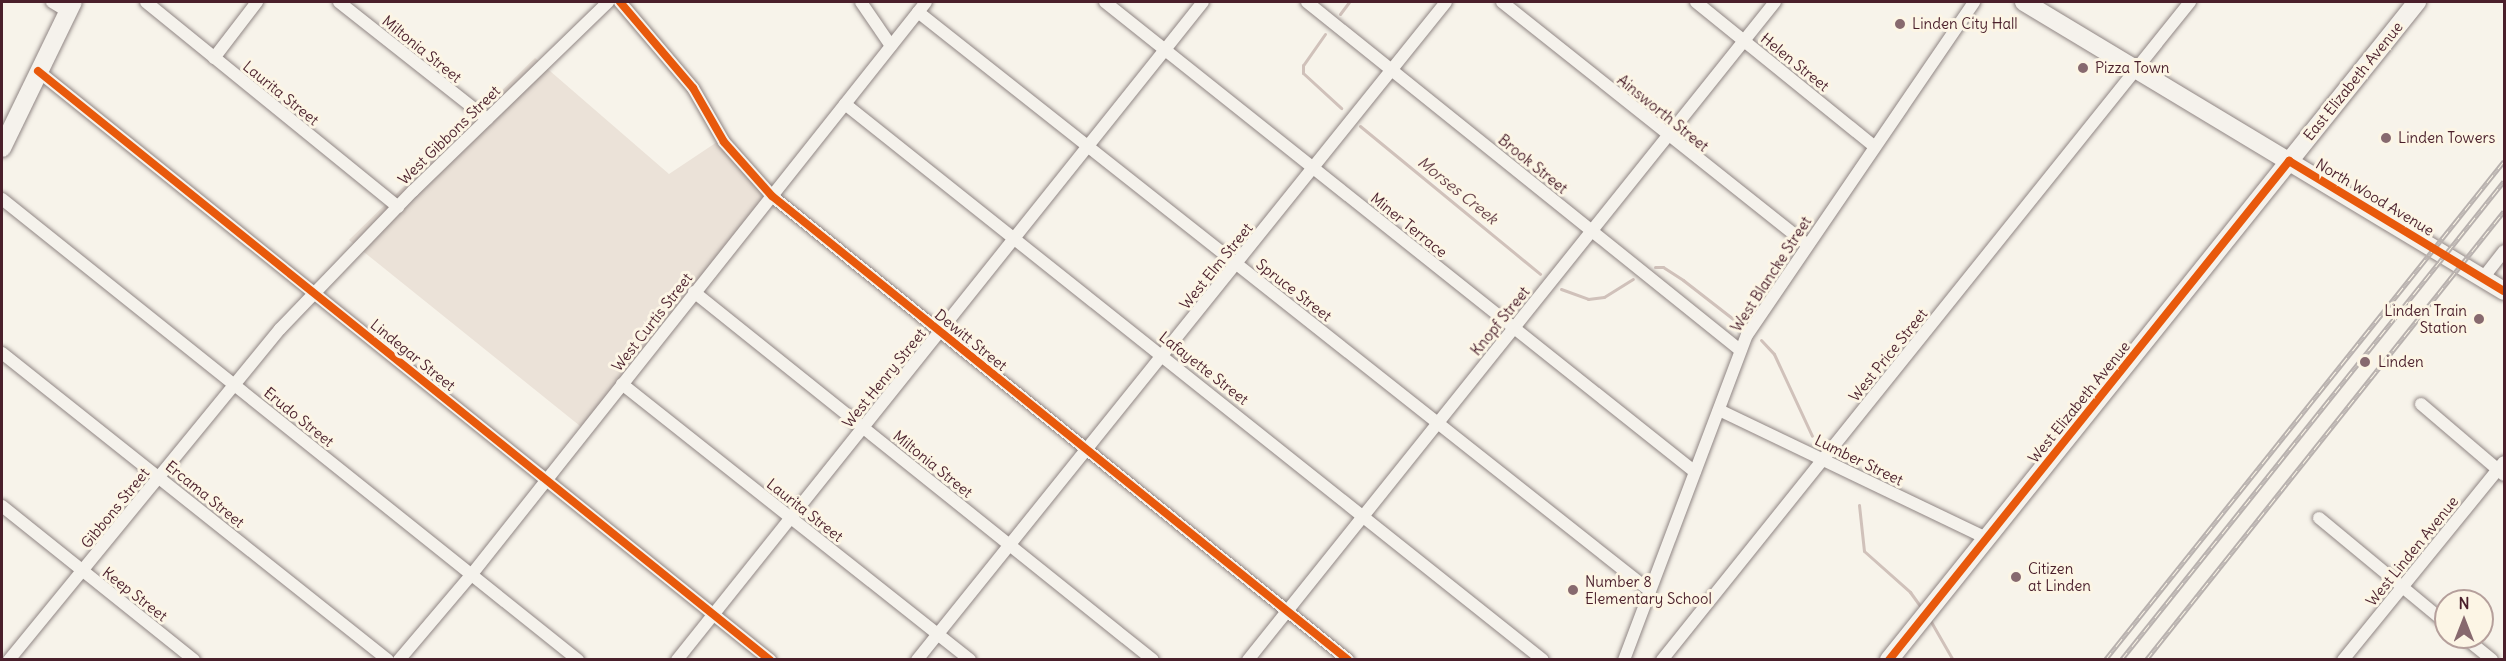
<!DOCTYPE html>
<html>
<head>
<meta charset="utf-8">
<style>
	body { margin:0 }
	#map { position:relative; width:2506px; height:661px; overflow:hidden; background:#f7f3ea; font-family:Delius,sans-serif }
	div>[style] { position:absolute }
	.green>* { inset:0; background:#ebe2d8 }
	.stream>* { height:3px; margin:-1.5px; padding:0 1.5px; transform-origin:1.5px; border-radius:1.5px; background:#d0c1ba }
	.roads { filter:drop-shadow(0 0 2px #908684) drop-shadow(0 0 2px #908684) }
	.street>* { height:12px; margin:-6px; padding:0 6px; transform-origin:6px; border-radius:6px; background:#f5f2ec }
	.secondary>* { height:18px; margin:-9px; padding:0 9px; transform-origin:9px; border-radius:9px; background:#f5f2ec }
	.rail>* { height:5px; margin-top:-2.5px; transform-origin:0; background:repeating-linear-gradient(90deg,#fcf5e5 0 9px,#b8b1ae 0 18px); box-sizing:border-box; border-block:2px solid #b8b1ae }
	.cycleway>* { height:8px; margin:-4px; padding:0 4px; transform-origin:4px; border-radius:4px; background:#e8590c }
	.dots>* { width:16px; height:16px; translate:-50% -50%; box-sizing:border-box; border:3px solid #fcf5e5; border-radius:50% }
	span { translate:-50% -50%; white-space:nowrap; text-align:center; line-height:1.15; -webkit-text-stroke:6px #fcf5e5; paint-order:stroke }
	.poi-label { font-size:15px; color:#4a1f2b }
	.left { translate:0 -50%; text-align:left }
	.right { translate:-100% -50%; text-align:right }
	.street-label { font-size:15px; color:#4a1f2b }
	.water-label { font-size:16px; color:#6d4950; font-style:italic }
	.frame { position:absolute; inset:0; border:3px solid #4a1f2b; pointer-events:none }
	.north { position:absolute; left:2434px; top:589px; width:60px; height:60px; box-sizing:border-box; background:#fcf5e5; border:2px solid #b59f9b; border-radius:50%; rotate:0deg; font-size:16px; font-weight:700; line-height:24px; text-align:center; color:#4a1f2b }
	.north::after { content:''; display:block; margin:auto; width:21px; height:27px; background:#87696e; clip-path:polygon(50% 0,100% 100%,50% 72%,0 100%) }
</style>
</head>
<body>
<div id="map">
	<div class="green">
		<i style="clip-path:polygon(535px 58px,669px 174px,726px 136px,776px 199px,585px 430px,349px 240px)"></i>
	</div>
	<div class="stream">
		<i style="left:1340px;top:14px;width:15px;rotate:-53deg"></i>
		<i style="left:1325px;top:34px;width:38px;rotate:125deg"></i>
		<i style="left:1303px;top:65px;width:8px;rotate:90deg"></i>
		<i style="left:1303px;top:73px;width:52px;rotate:42.6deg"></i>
		<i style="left:1360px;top:126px;width:233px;rotate:39.4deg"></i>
		<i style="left:1655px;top:267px;width:8px"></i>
		<i style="left:1663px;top:267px;width:24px;rotate:33deg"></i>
		<i style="left:1683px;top:280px;width:68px;rotate:37.9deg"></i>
		<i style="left:1561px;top:289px;width:29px;rotate:20deg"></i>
		<i style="left:1588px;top:299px;width:16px;rotate:-7deg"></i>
		<i style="left:1604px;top:297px;width:34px;rotate:-32deg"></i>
		<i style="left:1761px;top:340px;width:19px;rotate:47deg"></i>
		<i style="left:1774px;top:354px;width:90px;rotate:65.1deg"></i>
		<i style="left:1859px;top:505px;width:46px;rotate:83.8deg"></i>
		<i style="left:1864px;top:551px;width:62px;rotate:41.7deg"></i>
		<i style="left:1910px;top:592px;width:22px;rotate:54deg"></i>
		<i style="left:1930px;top:620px;width:46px;rotate:60.1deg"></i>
	</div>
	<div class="roads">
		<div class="street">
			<i style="left:52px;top:2px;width:17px;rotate:31deg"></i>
			<i style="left:146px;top:2px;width:325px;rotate:39.1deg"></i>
			<i style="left:339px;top:2px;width:189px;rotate:38.3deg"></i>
			<i style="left:620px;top:2px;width:113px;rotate:49.7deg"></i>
			<i style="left:693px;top:88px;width:62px;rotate:60.1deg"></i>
			<i style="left:724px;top:142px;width:72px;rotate:48.4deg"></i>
			<i style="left:772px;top:196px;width:740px;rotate:38.85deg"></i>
			<i style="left:861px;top:2px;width:53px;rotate:55.7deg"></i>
			<i style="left:1105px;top:2px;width:754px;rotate:38.54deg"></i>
			<i style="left:1307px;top:2px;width:556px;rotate:38.79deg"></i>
			<i style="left:1502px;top:2px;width:390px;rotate:38.5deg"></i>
			<i style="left:1696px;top:2px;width:229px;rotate:39deg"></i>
			<i style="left:918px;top:12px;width:933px;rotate:38.34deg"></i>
			<i style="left:214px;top:58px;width:71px;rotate:-52.5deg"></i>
			<i style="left:38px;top:71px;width:940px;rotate:38.82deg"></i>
			<i style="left:845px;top:104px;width:892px;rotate:38.54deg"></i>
			<i style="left:2px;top:199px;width:738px;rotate:38.67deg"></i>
			<i style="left:2483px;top:278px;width:34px;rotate:-52deg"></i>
			<i style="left:694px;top:292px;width:588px;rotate:38.72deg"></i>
			<i style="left:2px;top:353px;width:493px;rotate:38.5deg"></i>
			<i style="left:622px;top:384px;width:444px;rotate:38.4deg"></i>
			<i style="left:2421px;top:404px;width:109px;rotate:40.5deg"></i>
			<i style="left:1719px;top:410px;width:296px;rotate:25.6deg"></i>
			<i style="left:2px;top:506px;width:246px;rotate:38.7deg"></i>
			<i style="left:2319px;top:518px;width:165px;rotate:39.6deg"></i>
			<i style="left:2464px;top:637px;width:36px;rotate:39deg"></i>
			<i style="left:9px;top:660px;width:428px;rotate:-50.7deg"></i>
			<i style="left:280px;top:329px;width:192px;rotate:-46.1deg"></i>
			<i style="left:413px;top:191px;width:272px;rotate:-44.1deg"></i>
			<i style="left:399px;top:660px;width:113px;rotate:-49.7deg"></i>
			<i style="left:472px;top:574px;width:730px;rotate:-51.56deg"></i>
			<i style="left:677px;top:660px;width:842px;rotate:-51.36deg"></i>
			<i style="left:917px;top:660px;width:844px;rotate:-51.2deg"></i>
			<i style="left:1248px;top:660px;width:843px;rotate:-51.31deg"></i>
			<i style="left:1624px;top:660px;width:347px;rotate:-69.3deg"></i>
			<i style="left:1747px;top:335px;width:403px;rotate:-55.7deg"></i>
			<i style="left:1662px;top:660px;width:844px;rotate:-51.26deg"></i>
			<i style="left:2343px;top:660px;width:255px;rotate:-50.9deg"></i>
		</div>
		<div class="secondary">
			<i style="left:2024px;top:2px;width:560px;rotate:31.05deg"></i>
			<i style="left:2px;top:148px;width:162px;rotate:-64.1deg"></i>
			<i style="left:1889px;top:660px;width:844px;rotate:-51.26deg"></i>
		</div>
	</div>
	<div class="rail">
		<i style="left:2105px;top:660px;width:639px;rotate:-51.35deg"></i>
		<i style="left:2121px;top:660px;width:613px;rotate:-51.35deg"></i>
		<i style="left:2146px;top:660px;width:574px;rotate:-51.43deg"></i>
	</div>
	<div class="cycleway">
		<i style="left:620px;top:2px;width:113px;rotate:49.7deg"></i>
		<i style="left:693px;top:88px;width:62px;rotate:60.1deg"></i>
		<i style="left:724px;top:142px;width:72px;rotate:48.4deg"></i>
		<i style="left:772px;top:196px;width:740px;rotate:38.85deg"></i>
		<i style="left:38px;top:71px;width:940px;rotate:38.82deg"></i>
		<i style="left:1889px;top:660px;width:640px;rotate:-51.28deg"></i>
		<i style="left:2289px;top:161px;width:251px;rotate:31.2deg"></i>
	</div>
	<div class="dots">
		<i style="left:1900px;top:24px;background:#87696e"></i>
		<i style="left:2083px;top:68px;background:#87696e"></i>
		<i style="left:2386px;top:138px;background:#87696e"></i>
		<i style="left:2479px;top:319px;background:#87696e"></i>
		<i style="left:2365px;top:362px;background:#87696e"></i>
		<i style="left:2016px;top:577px;background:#87696e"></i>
		<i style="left:1573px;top:590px;background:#87696e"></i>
	</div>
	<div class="poi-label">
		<span class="left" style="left:1912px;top:24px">Linden City Hall</span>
		<span class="left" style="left:2095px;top:68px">Pizza Town</span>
		<span class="left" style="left:2398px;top:138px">Linden Towers</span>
		<span class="right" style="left:2467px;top:319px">Linden Train<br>Station</span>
		<span class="left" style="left:2378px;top:362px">Linden</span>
		<span class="left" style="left:2028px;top:577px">Citizen<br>at Linden</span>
		<span class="left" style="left:1585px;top:590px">Number 8<br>Elementary School</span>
	</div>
	<div class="street-label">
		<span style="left:422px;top:49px;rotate:39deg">Miltonia Street</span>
		<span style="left:1795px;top:62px;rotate:39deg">Helen Street</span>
		<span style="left:2353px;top:81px;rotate:-51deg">East Elizabeth Avenue</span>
		<span style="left:281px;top:93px;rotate:39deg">Laurita Street</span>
		<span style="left:1663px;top:113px;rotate:39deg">Ainsworth Street</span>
		<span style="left:449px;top:135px;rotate:-44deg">West Gibbons Street</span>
		<span style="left:1533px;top:164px;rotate:39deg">Brook Street</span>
		<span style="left:2375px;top:197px;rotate:31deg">North Wood Avenue</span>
		<span style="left:1409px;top:225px;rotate:39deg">Miner Terrace</span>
		<span style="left:1216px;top:266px;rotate:-51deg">West Elm Street</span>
		<span style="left:1771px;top:274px;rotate:-57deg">West Blancke Street</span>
		<span style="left:1294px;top:290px;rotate:38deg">Spruce Street</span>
		<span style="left:1500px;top:321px;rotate:-51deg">Knopf Street</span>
		<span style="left:652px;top:322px;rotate:-52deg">West Curtis Street</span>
		<span style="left:971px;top:340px;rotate:39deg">Dewitt Street</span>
		<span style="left:413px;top:355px;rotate:39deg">Lindegar Street</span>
		<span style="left:1888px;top:355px;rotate:-51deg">West Price Street</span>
		<span style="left:1204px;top:368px;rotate:38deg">Lafayette Street</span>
		<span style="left:884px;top:378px;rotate:-51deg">West Henry Street</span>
		<span style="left:2079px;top:402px;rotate:-51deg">West Elizabeth Avenue</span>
		<span style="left:299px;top:417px;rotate:39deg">Erudo Street</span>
		<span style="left:1859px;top:460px;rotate:26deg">Lumber Street</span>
		<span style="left:933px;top:464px;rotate:39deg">Miltonia Street</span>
		<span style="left:205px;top:494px;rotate:39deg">Ercama Street</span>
		<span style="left:115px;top:508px;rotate:-51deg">Gibbons Street</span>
		<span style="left:805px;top:510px;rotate:38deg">Laurita Street</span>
		<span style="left:2412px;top:551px;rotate:-51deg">West Linden Avenue</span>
		<span style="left:135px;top:594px;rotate:38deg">Keep Street</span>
	</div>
	<div class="water-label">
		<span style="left:1458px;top:190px;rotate:39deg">Morses Creek</span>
	</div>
	<div class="frame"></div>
	<div class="north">N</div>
</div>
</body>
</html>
